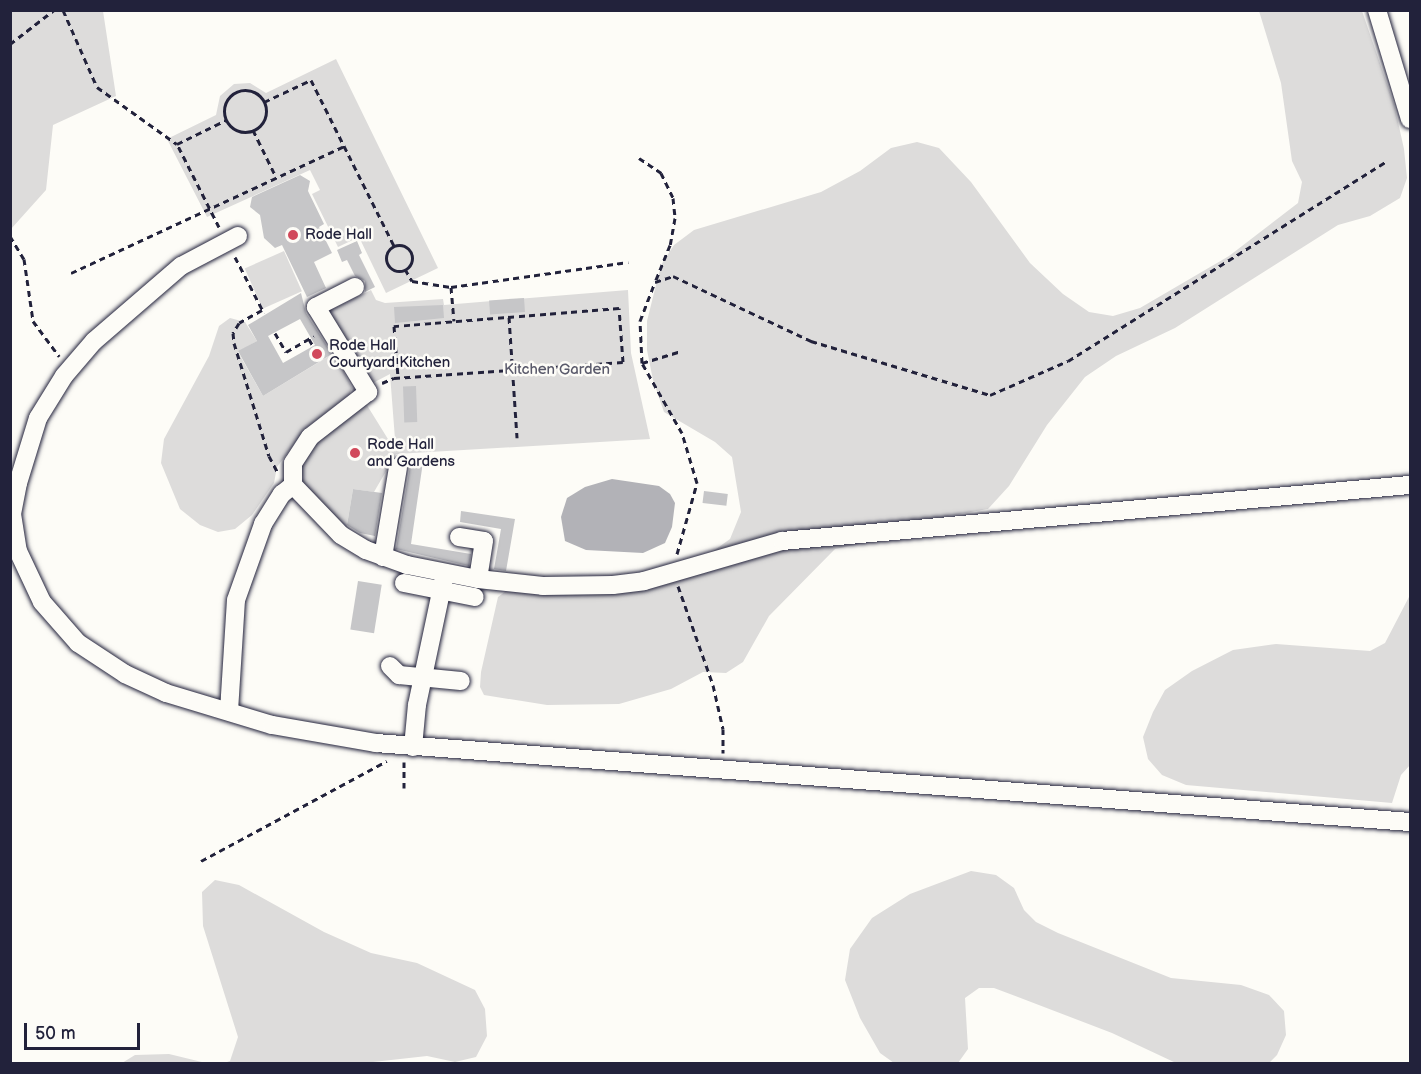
<!DOCTYPE html>
<html>
<head>
<meta charset="utf-8">
<style>
	body { margin:0 }
	#map { position:relative; width:1421px; height:1074px; overflow:hidden; background:#fdfcf7; font-family:"Balsamiq Sans",sans-serif }
	div>[style] { position:absolute }
	.green>* { inset:0; background:#dddcdb; transform-origin:0 0 }
	.water>* { inset:0; background:#b2b2b7 }
	.building>* { inset:0; background:#c6c6c8; transform-origin:0 0 }
	.path>* { height:3px; margin-top:-1.5px; transform-origin:0; background:repeating-linear-gradient(90deg,#22223b 0 6px,transparent 0 10.5px) }
	.path>.ring { margin:-1.5px; padding:0; box-sizing:content-box; background:none; border:3px solid #22223b; border-radius:50% }
	.roads { filter:drop-shadow(0 0 2px #22223b) drop-shadow(0 0 2px #22223b) }
	.minor>* { height:18px; margin:-9px; padding:0 9px; transform-origin:9px; border-radius:9px; background:#fdfcf7 }
	.dots>* { width:16px; height:16px; translate:-50% -50%; box-sizing:border-box; border:3px solid #fdfcf7; border-radius:50% }
	span { translate:-50% -50%; white-space:nowrap; text-align:center; line-height:1.15; -webkit-text-stroke:5px #fdfcf7; paint-order:stroke }
	.poi-label { font-size:15px; color:#22223b }
	.left { translate:0 -50%; text-align:left }
	.park-label { font-size:15px; color:#5a5a6b }
	.frame { position:absolute; inset:0; border:12px solid #22223b; pointer-events:none }
	.scale { position:absolute; left:24px; top:1023px; width:116px; height:27px; box-sizing:border-box; border:3px solid #22223b; border-top:0; padding-left:8px; font-size:18px; line-height:21px; white-space:nowrap; color:#22223b; -webkit-text-stroke:4px #fdfcf7; paint-order:stroke }
</style>
</head>
<body>
<div id="map">
	<div class="green">
		<i style="clip-path:polygon(11px 10px,103px 11px,116px 96px,53px 125px,46px 190px,11px 229px)"></i>
		<i style="clip-path:polygon(1259px 11px,1362px 11px,1394px 104px,1404px 149px,1407px 178px,1400px 198px,1370px 216px,1338px 225px,1175px 328px,1116px 356px,1085px 377px,1047px 425px,1009px 486px,988px 509px,925px 520px,889px 538px,835px 549px,769px 616px,743px 662px,726px 673px,703px 672px,671px 689px,619px 704px,547px 705px,484px 695px,480px 687px,481px 672px,498px 597px,506px 591px,581px 594px,705px 557px,730px 539px,741px 512px,732px 457px,715px 442px,664px 412px,653px 380px,647px 350px,647px 321px,661px 265px,674px 245px,694px 230px,821px 192px,860px 171px,891px 148px,917px 142px,939px 148px,971px 182px,1030px 263px,1063px 294px,1089px 312px,1113px 316px,1140px 308px,1229px 256px,1298px 203px,1302px 182px,1292px 161px,1281px 83px)"></i>
		<i style="clip-path:polygon(336px 59px,438px 268px,386px 293px,359px 237px,338px 247px,312px 194px,320px 190px,310px 170px,207px 217px,167px 139px,216px 115px,220px 96px,234px 84px,250px 83px,266px 93px)"></i>
		<i style="left:284px;top:251px;width:44px;height:43px;rotate:66deg"></i>
		<i style="clip-path:polygon(371px 290px,376px 300px,385px 303px,443px 299px,444px 305px,628px 290px,631px 353px,650px 439px,396px 454px,374px 492px,353px 489px,346px 531px,304px 486px,301px 468px,310px 448px,365px 402px,396px 452px,390px 374px,371px 384px,327px 312px)"></i>
		<i style="clip-path:polygon(230px 318px,245px 322px,257px 341px,238px 352px,263px 396px,334px 353px,352px 388px,349px 395px,306px 428px,277px 467px,274px 483px,252px 515px,235px 529px,218px 532px,200px 525px,180px 509px,161px 463px,164px 439px,209px 356px,219px 326px)"></i>
		<i style="clip-path:polygon(1410px 595px,1410px 765px,1401px 775px,1392px 803px,1186px 785px,1162px 775px,1148px 759px,1143px 737px,1153px 712px,1165px 690px,1192px 671px,1233px 650px,1276px 644px,1370px 651px,1385px 643px)"></i>
		<i style="clip-path:polygon(971px 871px,996px 875px,1014px 888px,1024px 910px,1036px 922px,1058px 933px,1171px 978px,1241px 985px,1269px 995px,1284px 1011px,1286px 1035px,1277px 1055px,1269px 1063px,1176px 1063px,1112px 1033px,1031px 1002px,994px 988px,979px 988px,965px 998px,968px 1049px,958px 1063px,894px 1063px,880px 1053px,860px 1018px,845px 980px,850px 949px,872px 918px,910px 894px)"></i>
		<i style="clip-path:polygon(215px 880px,239px 885px,324px 932px,371px 953px,417px 963px,475px 990px,485px 1009px,487px 1036px,476px 1057px,455px 1062px,427px 1056px,355px 1064px,224px 1063px,230px 1061px,238px 1037px,203px 926px,202px 892px)"></i>
		<i style="clip-path:polygon(169px 1054px,206px 1063px,122px 1063px,135px 1055px)"></i>
	</div>
	<div class="water">
		<i style="clip-path:polygon(612px 479px,659px 486px,670px 494px,675px 503px,672px 527px,665px 543px,643px 553px,586px 550px,565px 541px,561px 517px,567px 498px,585px 487px)"></i>
	</div>
	<div class="building">
		<i style="clip-path:polygon(300px 175px,310px 181px,308px 191px,324px 224px,319px 227px,332px 253px,314px 262px,326px 288px,307px 297px,282px 245px,275px 248px,264px 238px,260px 215px,250px 207px,252px 197px)"></i>
		<i style="clip-path:polygon(357px 241px,362px 253px,359px 255px,375px 287px,365px 292px,365px 281px,355px 276px,347px 260px,342px 262px,337px 250px)"></i>
		<i style="clip-path:polygon(evenodd,301px 293px,306px 313px,332px 354px,263px 396px,238px 351px,257px 341px,248px 325px,301px 293px,300px 319px,315px 345px,283px 363px,268px 336px,300px 319px)"></i>
		<i style="left:524px;top:298px;width:14px;height:35px;rotate:86deg"></i>
		<i style="clip-path:polygon(443px 305px,444px 318px,395px 323px,394px 307px)"></i>
		<i style="left:416px;top:386px;width:36px;height:13px;rotate:88deg"></i>
		<i style="clip-path:polygon(411px 460px,423px 462px,411px 544px,471px 554px,469px 566px,396px 549px)"></i>
		<i style="clip-path:polygon(353px 489px,382px 493px,375px 536px,360px 533px,347px 525px)"></i>
		<i style="left:704px;top:491px;width:24px;height:12px;rotate:7deg"></i>
		<i style="clip-path:polygon(461px 511px,515px 519px,506px 571px,494px 569px,501px 529px,460px 522px)"></i>
		<i style="left:358px;top:581px;width:24px;height:49px;rotate:9deg"></i>
	</div>
	<div class="path">
		<i style="left:63px;top:10px;width:84px;rotate:66.2deg"></i>
		<i style="left:97px;top:87px;width:98px;rotate:35.5deg"></i>
		<i style="left:10px;top:44px;width:56px;rotate:-37.7deg"></i>
		<i class="ring" style="left:224px;top:90px;width:39px;height:39px"></i>
		<i style="left:264px;top:102px;width:52px;rotate:-25.1deg"></i>
		<i style="left:311px;top:80px;width:186px;rotate:63.4deg"></i>
		<i style="left:253px;top:130px;width:52px;rotate:63.9deg"></i>
		<i style="left:639px;top:158px;width:27px;rotate:34deg"></i>
		<i style="left:661px;top:173px;width:28px;rotate:64deg"></i>
		<i style="left:673px;top:198px;width:20px;rotate:84deg"></i>
		<i style="left:675px;top:218px;width:27px;rotate:100deg"></i>
		<i style="left:670px;top:245px;width:40px;rotate:112deg"></i>
		<i style="left:219px;top:227px;width:93px;rotate:-116.8deg"></i>
		<i style="left:177px;top:144px;width:55px;rotate:-26.1deg"></i>
		<i style="left:10px;top:236px;width:27px;rotate:59deg"></i>
		<i style="left:24px;top:259px;width:63px;rotate:81.7deg"></i>
		<i style="left:33px;top:321px;width:44px;rotate:53.4deg"></i>
		<i class="ring" style="left:386px;top:245px;width:23px;height:23px"></i>
		<i style="left:235px;top:257px;width:63px;rotate:62.6deg"></i>
		<i style="left:405px;top:269px;width:14px;rotate:60deg"></i>
		<i style="left:412px;top:281px;width:39px;rotate:9deg"></i>
		<i style="left:451px;top:287px;width:34px;rotate:85deg"></i>
		<i style="left:71px;top:273px;width:300px;rotate:-24.9deg"></i>
		<i style="left:451px;top:287px;width:179px;rotate:-8deg"></i>
		<i style="left:262px;top:310px;width:26px;rotate:151deg"></i>
		<i style="left:239px;top:323px;width:12px;rotate:121deg"></i>
		<i style="left:233px;top:333px;width:10px;rotate:84deg"></i>
		<i style="left:234px;top:343px;width:118px;rotate:72.8deg"></i>
		<i style="left:269px;top:456px;width:19px;rotate:62deg"></i>
		<i style="left:509px;top:317px;width:121px;rotate:86.2deg"></i>
		<i style="left:275px;top:333px;width:22px;rotate:60deg"></i>
		<i style="left:286px;top:352px;width:32px;rotate:-30deg"></i>
		<i style="left:309px;top:339px;width:8px;rotate:60deg"></i>
		<i style="left:642px;top:363px;width:41px;rotate:-17.1deg"></i>
		<i style="left:382px;top:383px;width:13px;rotate:-23deg"></i>
		<i style="left:394px;top:378px;width:118px;rotate:-3.9deg"></i>
		<i style="left:512px;top:370px;width:111px;rotate:-4.1deg"></i>
		<i style="left:623px;top:362px;width:54px;rotate:-94.2deg"></i>
		<i style="left:619px;top:308px;width:226px;rotate:175.4deg"></i>
		<i style="left:394px;top:326px;width:51px;rotate:85.5deg"></i>
		<i style="left:677px;top:554px;width:74px;rotate:-74.3deg"></i>
		<i style="left:697px;top:483px;width:52px;rotate:-106.7deg"></i>
		<i style="left:682px;top:433px;width:81px;rotate:-119.7deg"></i>
		<i style="left:642px;top:363px;width:42px;rotate:-92.7deg"></i>
		<i style="left:640px;top:321px;width:42px;rotate:-69deg"></i>
		<i style="left:655px;top:282px;width:19px;rotate:-18deg"></i>
		<i style="left:673px;top:276px;width:153px;rotate:25.2deg"></i>
		<i style="left:811px;top:341px;width:187px;rotate:16.8deg"></i>
		<i style="left:990px;top:395px;width:85px;rotate:-23.6deg"></i>
		<i style="left:1068px;top:361px;width:377px;rotate:-32.1deg"></i>
		<i style="left:678px;top:586px;width:105px;rotate:70.5deg"></i>
		<i style="left:713px;top:685px;width:45px;rotate:77.2deg"></i>
		<i style="left:723px;top:729px;width:24px;rotate:90deg"></i>
		<i style="left:404px;top:788px;width:26px;rotate:-90deg"></i>
		<i style="left:201px;top:861px;width:211px;rotate:-28.3deg"></i>
	</div>
	<div class="roads">
		<div class="minor">
			<i style="left:1377px;top:10px;width:114px;rotate:73.2deg"></i>
			<i style="left:238px;top:236px;width:64px;rotate:152.2deg"></i>
			<i style="left:181px;top:266px;width:115px;rotate:139.2deg"></i>
			<i style="left:94px;top:341px;width:46px;rotate:130.6deg"></i>
			<i style="left:64px;top:376px;width:49px;rotate:121.8deg"></i>
			<i style="left:38px;top:418px;width:68px;rotate:107.1deg"></i>
			<i style="left:18px;top:483px;width:32px;rotate:101deg"></i>
			<i style="left:12px;top:514px;width:37px;rotate:81deg"></i>
			<i style="left:18px;top:551px;width:56px;rotate:64.8deg"></i>
			<i style="left:42px;top:602px;width:55px;rotate:48.7deg"></i>
			<i style="left:78px;top:643px;width:56px;rotate:33.4deg"></i>
			<i style="left:125px;top:674px;width:45px;rotate:24.9deg"></i>
			<i style="left:166px;top:693px;width:111px;rotate:16.8deg"></i>
			<i style="left:272px;top:725px;width:106px;rotate:9.8deg"></i>
			<i style="left:376px;top:743px;width:1037px;rotate:4.37deg"></i>
			<i style="left:355px;top:287px;width:44px;rotate:152.9deg"></i>
			<i style="left:316px;top:307px;width:100px;rotate:58.5deg"></i>
			<i style="left:368px;top:392px;width:73px;rotate:142.2deg"></i>
			<i style="left:310px;top:437px;width:31px;rotate:123deg"></i>
			<i style="left:293px;top:463px;width:22px;rotate:90deg"></i>
			<i style="left:293px;top:485px;width:69px;rotate:46.2deg"></i>
			<i style="left:341px;top:535px;width:29px;rotate:31deg"></i>
			<i style="left:366px;top:550px;width:44px;rotate:20.1deg"></i>
			<i style="left:407px;top:565px;width:72px;rotate:11.2deg"></i>
			<i style="left:478px;top:579px;width:65px;rotate:6.1deg"></i>
			<i style="left:543px;top:586px;width:70px;rotate:-0.8deg"></i>
			<i style="left:613px;top:585px;width:31px;rotate:-7deg"></i>
			<i style="left:644px;top:581px;width:144px;rotate:-16.2deg"></i>
			<i style="left:782px;top:541px;width:630px;rotate:-5.1deg"></i>
			<i style="left:459px;top:537px;width:25px;rotate:9deg"></i>
			<i style="left:484px;top:541px;width:38px;rotate:99deg"></i>
			<i style="left:383px;top:557px;width:91px;rotate:-80.5deg"></i>
			<i style="left:404px;top:583px;width:72px;rotate:11.2deg"></i>
			<i style="left:390px;top:666px;width:13px;rotate:45deg"></i>
			<i style="left:399px;top:675px;width:62px;rotate:5.5deg"></i>
			<i style="left:229px;top:711px;width:111px;rotate:-86.4deg"></i>
			<i style="left:236px;top:600px;width:81px;rotate:-70.4deg"></i>
			<i style="left:263px;top:524px;width:36px;rotate:-58deg"></i>
			<i style="left:282px;top:494px;width:14px;rotate:-39deg"></i>
			<i style="left:413px;top:747px;width:42px;rotate:-84.6deg"></i>
			<i style="left:417px;top:705px;width:135px;rotate:-78deg"></i>
		</div>
	</div>
	<div class="dots">
		<i style="left:293px;top:235px;background:#d1495b"></i>
		<i style="left:317px;top:354px;background:#d1495b"></i>
		<i style="left:355px;top:453px;background:#d1495b"></i>
	</div>
	<div class="poi-label">
		<span class="left" style="left:305px;top:235px">Rode Hall</span>
		<span class="left" style="left:329px;top:354px">Rode Hall<br>Courtyard Kitchen</span>
		<span class="left" style="left:367px;top:453px">Rode Hall<br>and Gardens</span>
	</div>
	<div class="park-label">
		<span style="left:557px;top:370px">Kitchen Garden</span>
	</div>
	<div class="frame"></div>
	<div class="scale">50 m</div>
</div>
</body>
</html>
